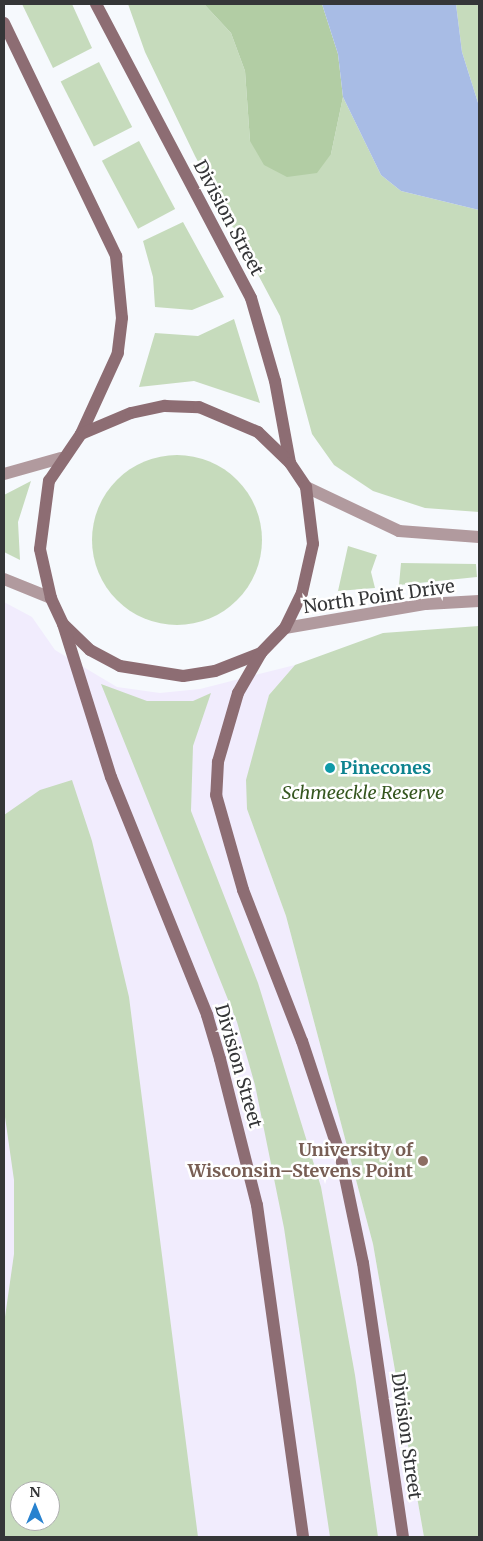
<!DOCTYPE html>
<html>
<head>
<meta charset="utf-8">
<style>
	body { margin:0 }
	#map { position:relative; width:483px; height:1541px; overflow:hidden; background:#f6f9fd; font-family:Merriweather,serif }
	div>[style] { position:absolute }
	.commercial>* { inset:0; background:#f1ecfd }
	.green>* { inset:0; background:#c6dbbc; transform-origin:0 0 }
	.round { border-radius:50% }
	.forest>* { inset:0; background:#b2cda4 }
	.water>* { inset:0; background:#a8bce5 }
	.tertiary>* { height:12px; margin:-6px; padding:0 6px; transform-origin:6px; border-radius:6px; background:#b19a9e }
	.secondary>* { height:12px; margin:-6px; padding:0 6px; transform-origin:6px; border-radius:6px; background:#8d6d73 }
	.dots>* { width:14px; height:14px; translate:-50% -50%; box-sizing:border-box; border:2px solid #fff; border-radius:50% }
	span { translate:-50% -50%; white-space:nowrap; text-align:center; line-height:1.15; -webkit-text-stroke:5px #fff; paint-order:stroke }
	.street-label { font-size:18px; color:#353638 }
	.culture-label { font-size:18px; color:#0d838f; font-weight:700 }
	.left { translate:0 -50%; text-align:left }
	.park-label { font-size:18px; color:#35561f; font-style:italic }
	.education-label { font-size:18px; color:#785e54; font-weight:700 }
	.right { translate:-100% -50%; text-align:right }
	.frame { position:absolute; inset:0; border:5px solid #353638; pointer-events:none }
	.north { position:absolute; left:10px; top:1481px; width:50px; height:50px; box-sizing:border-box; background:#fff; border:1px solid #aeafaf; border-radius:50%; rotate:0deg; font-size:14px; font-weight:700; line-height:20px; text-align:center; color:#353638 }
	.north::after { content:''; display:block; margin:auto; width:18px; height:22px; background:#2882cf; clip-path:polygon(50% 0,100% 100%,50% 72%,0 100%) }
</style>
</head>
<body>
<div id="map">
	<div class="commercial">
		<i style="clip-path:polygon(evenodd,4px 602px,32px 617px,55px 650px,117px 687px,160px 693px,200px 689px,295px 665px,269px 695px,247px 808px,286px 916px,373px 1244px,424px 1537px,4px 1537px,4px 602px,20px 1491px,50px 1491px,50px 1521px,20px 1521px,20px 1491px)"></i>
	</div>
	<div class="green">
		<i style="clip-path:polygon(22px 4px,72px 4px,92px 48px,53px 68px)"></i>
		<i style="clip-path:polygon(128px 4px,204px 4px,231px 33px,245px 71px,250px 141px,331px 154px,343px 97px,381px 175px,401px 191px,479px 210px,479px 512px,425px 508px,373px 491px,334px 465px,312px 434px,280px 316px,195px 156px,145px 52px)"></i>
		<i style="clip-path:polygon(456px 4px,479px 4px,479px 106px,462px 52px)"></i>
		<i style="left:99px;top:62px;width:73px;height:43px;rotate:63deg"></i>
		<i style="left:139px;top:141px;width:77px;height:42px;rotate:62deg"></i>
		<i style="clip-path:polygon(183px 222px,224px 297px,192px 310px,155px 307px,153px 277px,143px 241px)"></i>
		<i style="clip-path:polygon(234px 319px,260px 403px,194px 381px,139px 387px,155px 333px,198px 336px)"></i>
		<i class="round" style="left:92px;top:455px;width:170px;height:170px"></i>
		<i style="clip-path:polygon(31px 481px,18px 522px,20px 560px,4px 552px,4px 495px)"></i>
		<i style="clip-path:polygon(348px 546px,377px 555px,371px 572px,375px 588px,338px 591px)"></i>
		<i style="clip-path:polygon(401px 563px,476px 564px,477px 577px,399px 585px)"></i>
		<i style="clip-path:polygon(479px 626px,479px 1537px,424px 1537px,373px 1244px,286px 916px,247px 809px,246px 780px,269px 695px,295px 665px,383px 633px)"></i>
		<i style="clip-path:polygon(101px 684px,147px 701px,193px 701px,211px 693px,193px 746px,191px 811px,258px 983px,321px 1187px,355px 1375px,378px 1537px,330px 1537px,284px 1228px,255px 1085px,237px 1022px)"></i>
		<i style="clip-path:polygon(evenodd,72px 780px,92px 841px,129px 997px,198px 1537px,4px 1537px,4px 1324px,14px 1254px,14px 1180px,4px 1110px,4px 815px,40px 790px,72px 780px,20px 1491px,50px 1491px,50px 1521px,20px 1521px,20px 1491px)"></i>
	</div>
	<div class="forest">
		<i style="clip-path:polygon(204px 4px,322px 4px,338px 54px,343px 97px,331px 154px,317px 173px,287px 177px,264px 165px,250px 141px,245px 71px,231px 33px)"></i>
	</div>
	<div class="water">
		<i style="clip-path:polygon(322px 4px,456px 4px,462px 52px,479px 106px,479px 210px,401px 191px,381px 175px,343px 97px,338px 54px)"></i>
	</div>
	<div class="tertiary">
		<i style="left:4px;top:474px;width:59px;rotate:-15.7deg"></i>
		<i style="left:306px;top:487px;width:103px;rotate:25.3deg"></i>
		<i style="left:399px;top:531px;width:80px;rotate:4.3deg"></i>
		<i style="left:4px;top:579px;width:51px;rotate:22deg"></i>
		<i style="left:285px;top:628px;width:143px;rotate:-9.7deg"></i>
		<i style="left:426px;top:604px;width:53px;rotate:-3.2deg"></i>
	</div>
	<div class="secondary">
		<i style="left:96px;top:4px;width:332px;rotate:62.2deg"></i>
		<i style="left:251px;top:298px;width:86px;rotate:73.9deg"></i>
		<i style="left:275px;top:381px;width:83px;rotate:79.6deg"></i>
		<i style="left:4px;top:23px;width:259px;rotate:64.3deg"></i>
		<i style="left:116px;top:256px;width:62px;rotate:84.5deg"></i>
		<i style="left:122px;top:318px;width:35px;rotate:97deg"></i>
		<i style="left:118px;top:353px;width:89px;rotate:114.6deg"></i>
		<i style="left:165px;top:406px;width:34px;rotate:2deg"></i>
		<i style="left:199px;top:407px;width:64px;rotate:23deg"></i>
		<i style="left:258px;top:432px;width:45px;rotate:44.1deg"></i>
		<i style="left:290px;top:463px;width:29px;rotate:56deg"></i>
		<i style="left:306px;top:487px;width:57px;rotate:83deg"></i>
		<i style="left:313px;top:544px;width:50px;rotate:102.7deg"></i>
		<i style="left:302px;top:593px;width:39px;rotate:116deg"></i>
		<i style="left:285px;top:628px;width:35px;rotate:134deg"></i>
		<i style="left:261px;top:653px;width:49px;rotate:158.6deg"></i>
		<i style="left:215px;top:671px;width:32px;rotate:171deg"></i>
		<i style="left:183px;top:676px;width:64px;rotate:-171deg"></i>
		<i style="left:120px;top:666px;width:34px;rotate:-152deg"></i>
		<i style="left:90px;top:650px;width:37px;rotate:-136deg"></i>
		<i style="left:63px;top:624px;width:29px;rotate:-115deg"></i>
		<i style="left:51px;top:598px;width:50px;rotate:-102.7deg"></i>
		<i style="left:40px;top:549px;width:69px;rotate:-82.5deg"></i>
		<i style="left:49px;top:481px;width:57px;rotate:-55.8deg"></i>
		<i style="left:81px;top:434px;width:54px;rotate:-22.8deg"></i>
		<i style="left:131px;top:413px;width:35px;rotate:-12deg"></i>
		<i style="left:63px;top:624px;width:160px;rotate:72.6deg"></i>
		<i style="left:111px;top:777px;width:257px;rotate:68deg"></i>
		<i style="left:207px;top:1015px;width:46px;rotate:73.5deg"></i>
		<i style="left:220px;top:1059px;width:151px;rotate:75.8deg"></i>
		<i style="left:257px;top:1205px;width:335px;rotate:82.1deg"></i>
		<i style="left:261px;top:653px;width:46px;rotate:119.9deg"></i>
		<i style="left:238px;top:693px;width:72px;rotate:106.2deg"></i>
		<i style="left:218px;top:762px;width:33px;rotate:93deg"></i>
		<i style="left:216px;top:795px;width:99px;rotate:74.1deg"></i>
		<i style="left:243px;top:890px;width:162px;rotate:68.7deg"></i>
		<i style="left:302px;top:1041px;width:123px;rotate:71.6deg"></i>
		<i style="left:341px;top:1158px;width:107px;rotate:78.2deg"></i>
		<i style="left:363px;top:1263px;width:277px;rotate:81.7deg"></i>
	</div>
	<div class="dots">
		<i style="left:330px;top:768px;background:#0f9aa8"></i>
		<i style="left:423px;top:1161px;background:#8d6e63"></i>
	</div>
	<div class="street-label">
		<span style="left:228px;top:218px;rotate:62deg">Division Street</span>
		<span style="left:379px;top:597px;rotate:-8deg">North Point Drive</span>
		<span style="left:238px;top:1066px;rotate:74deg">Division Street</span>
		<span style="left:406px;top:1436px;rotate:82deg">Division Street</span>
	</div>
	<div class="culture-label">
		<span class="left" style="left:340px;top:768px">Pinecones</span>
	</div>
	<div class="park-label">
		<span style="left:363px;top:793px">Schmeeckle Reserve</span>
	</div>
	<div class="education-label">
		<span class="right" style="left:413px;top:1161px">University of<br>Wisconsin–Stevens Point</span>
	</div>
	<div class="frame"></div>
	<div class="north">N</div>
</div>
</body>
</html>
